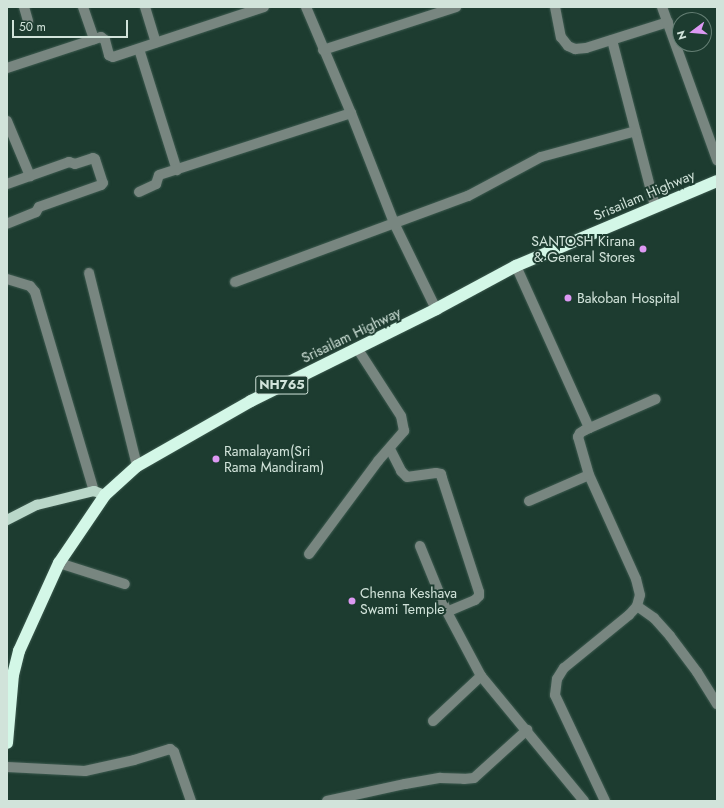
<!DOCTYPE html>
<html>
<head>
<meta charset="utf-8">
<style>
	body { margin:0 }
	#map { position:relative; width:724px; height:808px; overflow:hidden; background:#1d3c30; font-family:Jost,sans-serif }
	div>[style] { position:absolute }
	.roads { filter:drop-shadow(0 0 1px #3d5a4f) drop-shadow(0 0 1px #3d5a4f) }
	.minor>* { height:10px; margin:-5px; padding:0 5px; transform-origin:5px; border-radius:5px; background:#788680 }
	.major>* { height:10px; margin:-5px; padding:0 5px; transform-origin:5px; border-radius:5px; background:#b9d7c9 }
	.highway>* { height:12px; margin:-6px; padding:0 6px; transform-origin:6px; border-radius:6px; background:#d3f7e7 }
	.dots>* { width:11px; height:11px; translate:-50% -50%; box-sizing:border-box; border:2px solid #1d3c30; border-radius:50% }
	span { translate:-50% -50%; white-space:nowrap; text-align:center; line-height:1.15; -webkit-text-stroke:4px #1d3c30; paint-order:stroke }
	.shield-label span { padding:1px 3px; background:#1d3c30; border:1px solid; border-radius:3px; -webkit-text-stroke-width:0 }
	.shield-label { font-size:13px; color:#d1e3da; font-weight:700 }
	.street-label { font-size:14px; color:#d1e3da }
	.poi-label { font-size:14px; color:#d1e3da }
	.right { translate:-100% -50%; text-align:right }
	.left { translate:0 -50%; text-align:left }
	.frame { position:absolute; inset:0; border:8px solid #d1e3da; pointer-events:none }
	.north { position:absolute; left:672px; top:12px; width:40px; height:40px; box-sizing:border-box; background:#1d3c30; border:1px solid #657f74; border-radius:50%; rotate:254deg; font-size:11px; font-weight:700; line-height:16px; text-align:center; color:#d1e3da }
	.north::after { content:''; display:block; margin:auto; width:14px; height:18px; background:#dd99f3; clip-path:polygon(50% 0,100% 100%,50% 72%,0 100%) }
	.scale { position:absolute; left:12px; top:20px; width:116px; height:18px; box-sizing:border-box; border:2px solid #d1e3da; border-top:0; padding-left:5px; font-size:12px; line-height:14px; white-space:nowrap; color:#d1e3da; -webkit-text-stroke:3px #1d3c30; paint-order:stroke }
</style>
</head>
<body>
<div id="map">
	<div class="roads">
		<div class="minor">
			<i style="left:24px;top:7px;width:15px;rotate:74deg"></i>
			<i style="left:83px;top:7px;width:34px;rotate:71deg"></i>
			<i style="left:145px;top:7px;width:37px;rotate:73deg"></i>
			<i style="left:306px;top:7px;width:115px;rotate:67deg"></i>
			<i style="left:351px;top:113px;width:118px;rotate:68.6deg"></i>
			<i style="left:394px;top:223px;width:96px;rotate:64deg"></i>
			<i style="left:555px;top:7px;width:31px;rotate:79deg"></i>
			<i style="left:561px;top:37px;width:11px;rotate:52deg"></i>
			<i style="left:568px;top:46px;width:8px;rotate:23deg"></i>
			<i style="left:575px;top:49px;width:11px;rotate:-5deg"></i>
			<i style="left:586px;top:48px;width:86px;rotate:-17.6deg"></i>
			<i style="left:662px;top:7px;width:163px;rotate:70.2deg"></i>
			<i style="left:612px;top:40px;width:171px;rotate:75.5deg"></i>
			<i style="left:139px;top:49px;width:127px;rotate:72.6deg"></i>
			<i style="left:323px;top:50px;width:140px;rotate:-17.9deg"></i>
			<i style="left:7px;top:68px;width:99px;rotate:-18.3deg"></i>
			<i style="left:101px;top:37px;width:5px;rotate:37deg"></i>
			<i style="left:105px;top:40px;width:16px;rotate:75deg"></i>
			<i style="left:109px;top:55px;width:4px;rotate:27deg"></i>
			<i style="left:113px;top:57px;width:159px;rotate:-18.3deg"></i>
			<i style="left:7px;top:121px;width:60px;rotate:67.3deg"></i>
			<i style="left:7px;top:184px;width:66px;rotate:-19.5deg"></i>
			<i style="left:69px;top:162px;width:6px;rotate:18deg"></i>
			<i style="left:75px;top:164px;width:19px;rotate:-18deg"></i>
			<i style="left:93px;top:158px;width:2px;rotate:27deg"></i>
			<i style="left:95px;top:159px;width:25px;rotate:72deg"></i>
			<i style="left:103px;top:183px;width:3px;rotate:135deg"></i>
			<i style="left:101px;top:185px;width:66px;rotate:160.5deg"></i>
			<i style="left:39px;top:207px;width:6px;rotate:121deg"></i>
			<i style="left:36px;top:212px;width:31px;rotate:158deg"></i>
			<i style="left:139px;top:192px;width:19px;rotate:-25deg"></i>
			<i style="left:156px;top:184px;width:9px;rotate:-72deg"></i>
			<i style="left:159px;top:175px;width:202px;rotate:-17.9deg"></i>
			<i style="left:516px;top:266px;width:178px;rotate:65.7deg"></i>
			<i style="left:89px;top:273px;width:199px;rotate:76deg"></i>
			<i style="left:7px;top:279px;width:24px;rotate:17deg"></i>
			<i style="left:30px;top:286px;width:8px;rotate:50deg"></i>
			<i style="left:35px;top:292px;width:208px;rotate:73.5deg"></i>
			<i style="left:235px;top:282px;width:248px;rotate:-20.3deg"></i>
			<i style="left:468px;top:196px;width:83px;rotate:-28.1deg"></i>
			<i style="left:541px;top:157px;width:98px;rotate:-15.3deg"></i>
			<i style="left:390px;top:449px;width:25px;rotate:63deg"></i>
			<i style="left:401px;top:471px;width:8px;rotate:45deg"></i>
			<i style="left:407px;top:477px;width:29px;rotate:-8deg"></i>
			<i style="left:436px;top:473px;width:5px;rotate:11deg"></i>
			<i style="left:441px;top:474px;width:4px;rotate:76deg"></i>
			<i style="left:442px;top:478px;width:120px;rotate:72deg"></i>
			<i style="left:479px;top:592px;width:4px;rotate:90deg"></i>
			<i style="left:479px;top:596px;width:6px;rotate:135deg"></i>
			<i style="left:475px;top:600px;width:30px;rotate:157deg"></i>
			<i style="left:529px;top:501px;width:65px;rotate:-23.4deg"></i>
			<i style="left:420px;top:546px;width:71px;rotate:67.8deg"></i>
			<i style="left:447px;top:612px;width:72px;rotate:62deg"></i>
			<i style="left:481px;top:676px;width:162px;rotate:50.5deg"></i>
			<i style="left:309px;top:554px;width:116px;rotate:-53.4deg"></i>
			<i style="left:378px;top:461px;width:40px;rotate:-49deg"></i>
			<i style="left:404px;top:431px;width:15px;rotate:-101deg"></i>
			<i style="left:401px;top:416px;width:81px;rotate:-122.9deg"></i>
			<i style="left:59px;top:563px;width:69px;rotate:17.7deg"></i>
			<i style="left:637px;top:606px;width:21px;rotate:35deg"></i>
			<i style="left:654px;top:618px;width:24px;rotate:48deg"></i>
			<i style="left:670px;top:636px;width:45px;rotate:53.1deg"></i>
			<i style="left:697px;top:672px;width:38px;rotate:58deg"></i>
			<i style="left:433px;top:721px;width:66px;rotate:-43.2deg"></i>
			<i style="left:7px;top:767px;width:78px;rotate:2.9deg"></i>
			<i style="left:85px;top:771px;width:50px;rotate:-12.7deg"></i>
			<i style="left:134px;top:760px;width:38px;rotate:-17deg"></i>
			<i style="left:170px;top:749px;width:5px;rotate:37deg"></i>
			<i style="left:174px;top:752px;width:52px;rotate:70.9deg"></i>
			<i style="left:327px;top:801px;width:80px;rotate:-12.3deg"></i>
			<i style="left:405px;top:784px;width:36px;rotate:-10deg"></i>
			<i style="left:440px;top:778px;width:24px;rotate:2deg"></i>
			<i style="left:464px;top:779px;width:10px;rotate:-6deg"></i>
			<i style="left:474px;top:778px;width:72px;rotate:-42.2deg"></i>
			<i style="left:605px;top:801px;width:117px;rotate:-115.3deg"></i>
			<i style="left:555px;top:695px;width:16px;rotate:-83deg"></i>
			<i style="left:557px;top:679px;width:13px;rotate:-58deg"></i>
			<i style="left:564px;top:668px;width:84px;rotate:-39.2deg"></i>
			<i style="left:629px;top:615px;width:12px;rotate:-48deg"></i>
			<i style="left:637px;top:606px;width:11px;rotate:-75deg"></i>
			<i style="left:640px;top:595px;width:16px;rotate:-104deg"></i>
			<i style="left:636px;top:579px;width:114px;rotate:-114.3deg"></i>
			<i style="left:589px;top:475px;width:40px;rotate:-106deg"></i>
			<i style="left:578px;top:437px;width:4px;rotate:-63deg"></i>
			<i style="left:580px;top:433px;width:6px;rotate:-31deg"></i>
			<i style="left:585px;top:430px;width:77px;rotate:-23.6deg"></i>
		</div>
		<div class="major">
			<i style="left:7px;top:520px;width:34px;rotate:-27deg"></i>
			<i style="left:37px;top:505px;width:59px;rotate:-13.8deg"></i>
			<i style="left:94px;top:491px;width:12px;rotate:20deg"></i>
		</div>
		<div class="highway">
			<i style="left:7px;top:743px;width:68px;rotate:-85deg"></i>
			<i style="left:13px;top:675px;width:25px;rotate:-76deg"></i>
			<i style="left:19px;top:651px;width:97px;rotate:-65.6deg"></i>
			<i style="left:59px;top:563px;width:82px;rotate:-55.9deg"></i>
			<i style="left:105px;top:495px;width:43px;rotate:-42.2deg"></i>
			<i style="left:137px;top:466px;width:131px;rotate:-29.7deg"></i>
			<i style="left:251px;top:401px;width:207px;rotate:-26.4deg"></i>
			<i style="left:436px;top:309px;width:91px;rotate:-28.3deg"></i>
			<i style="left:516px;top:266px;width:218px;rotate:-22.9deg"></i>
		</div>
	</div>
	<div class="dots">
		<i style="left:643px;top:249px;background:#dd99f3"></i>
		<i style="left:568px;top:298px;background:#dd99f3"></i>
		<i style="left:216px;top:459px;background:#dd99f3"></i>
		<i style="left:352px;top:601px;background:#dd99f3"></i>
	</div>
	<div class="shield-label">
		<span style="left:282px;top:385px">NH765</span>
	</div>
	<div class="street-label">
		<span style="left:644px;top:195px;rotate:-23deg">Srisailam Highway</span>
		<span style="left:351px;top:335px;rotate:-26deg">Srisailam Highway</span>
	</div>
	<div class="poi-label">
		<span class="right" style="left:635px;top:249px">SANTOSH Kirana<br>&amp; General Stores</span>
		<span class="left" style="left:577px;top:298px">Bakoban Hospital</span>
		<span class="left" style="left:224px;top:459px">Ramalayam(Sri<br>Rama Mandiram)</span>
		<span class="left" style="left:360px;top:601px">Chenna Keshava<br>Swami Temple</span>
	</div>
	<div class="frame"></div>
	<div class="north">N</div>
	<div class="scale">50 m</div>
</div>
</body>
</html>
